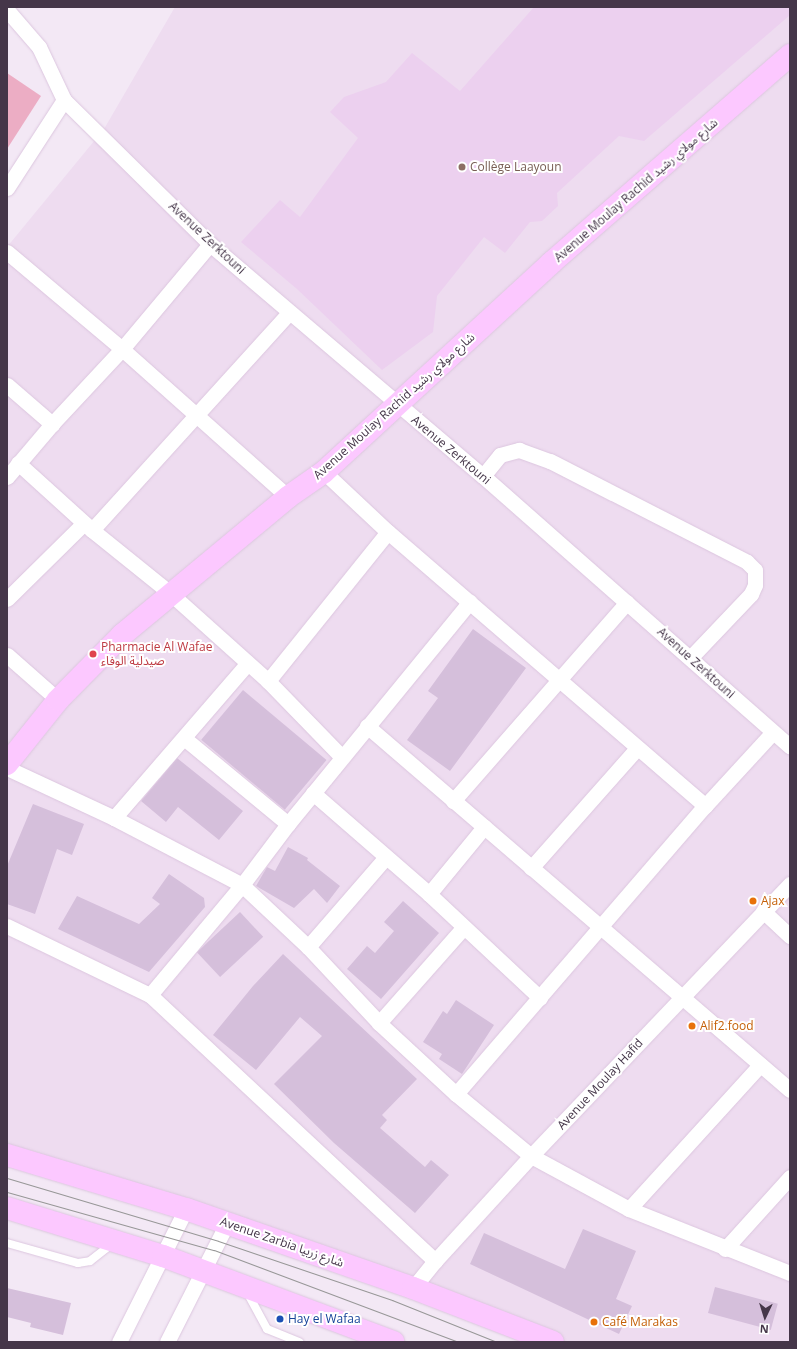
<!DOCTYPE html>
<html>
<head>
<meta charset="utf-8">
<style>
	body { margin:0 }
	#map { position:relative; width:797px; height:1349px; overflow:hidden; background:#f3e8f5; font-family:"Open Sans","Noto Sans Arabic",sans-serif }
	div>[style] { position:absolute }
	.residential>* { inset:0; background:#eedcf0 }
	.education>* { inset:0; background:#ecd0ef }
	.green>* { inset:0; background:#ecadc4 }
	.building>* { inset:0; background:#d5bfdb; transform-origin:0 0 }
	.roads { filter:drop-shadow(0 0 1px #dcc6df) drop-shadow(0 0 1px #dcc6df) }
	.lane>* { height:8px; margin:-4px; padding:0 4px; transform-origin:4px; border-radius:4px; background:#fff }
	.street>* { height:15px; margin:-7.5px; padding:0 7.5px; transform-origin:7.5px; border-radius:7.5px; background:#fff }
	.secondary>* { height:22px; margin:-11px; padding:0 11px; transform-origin:11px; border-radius:11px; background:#fcc8ff }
	.tram>* { height:1px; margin:-0.5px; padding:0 0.5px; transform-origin:0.5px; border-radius:0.5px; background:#979797 }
	.dots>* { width:11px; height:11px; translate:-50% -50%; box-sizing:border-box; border:2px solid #fff; border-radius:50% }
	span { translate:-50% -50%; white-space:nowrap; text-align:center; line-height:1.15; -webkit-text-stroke:4px #fff; paint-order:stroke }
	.education-label { font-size:12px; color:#785e54 }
	.left { translate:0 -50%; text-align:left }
	.street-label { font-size:12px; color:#453649 }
	.health-label { font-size:12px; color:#be3a42 }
	.food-label { font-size:12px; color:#c56008 }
	.transit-label { font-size:12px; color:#164399 }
	.frame { position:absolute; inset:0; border:8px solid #453649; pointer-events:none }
	.north { position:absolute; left:745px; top:1297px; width:40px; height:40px; -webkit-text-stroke:3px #fff; paint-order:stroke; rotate:184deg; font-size:11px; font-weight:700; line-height:16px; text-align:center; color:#453649 }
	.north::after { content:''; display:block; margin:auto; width:14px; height:18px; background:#453649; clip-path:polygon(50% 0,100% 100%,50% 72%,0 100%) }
</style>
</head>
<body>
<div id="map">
	<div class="residential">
		<i style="clip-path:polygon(175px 7px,790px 7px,790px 1342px,562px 1342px,413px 1285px,7px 1166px,7px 247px,104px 129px)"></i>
	</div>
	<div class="education">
		<i style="clip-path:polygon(534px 7px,790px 7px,790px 15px,644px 141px,619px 136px,557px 193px,558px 206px,542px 221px,530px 222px,505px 253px,484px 237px,437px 296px,433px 332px,382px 370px,297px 289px,241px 242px,280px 200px,300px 217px,358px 138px,330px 112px,344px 97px,386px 82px,412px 53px,460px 91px)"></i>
	</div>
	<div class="green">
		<i style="clip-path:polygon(7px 73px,41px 96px,7px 149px)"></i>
	</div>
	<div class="building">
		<i style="clip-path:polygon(473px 629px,526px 668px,450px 771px,407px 740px,438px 698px,428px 691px)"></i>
		<i style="left:243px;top:690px;width:109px;height:65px;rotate:40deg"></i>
		<i style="clip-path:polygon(177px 758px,243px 811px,219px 840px,178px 807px,166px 822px,141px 801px)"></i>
		<i style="clip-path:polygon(33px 804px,84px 824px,72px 855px,57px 849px,35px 914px,7px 904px,7px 866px)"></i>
		<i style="clip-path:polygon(288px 847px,308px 858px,307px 860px,340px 886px,327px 903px,314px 889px,294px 908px,256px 886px,267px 867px,275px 871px)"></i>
		<i style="clip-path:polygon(169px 874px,204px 898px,205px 907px,149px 972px,58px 929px,77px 896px,139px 924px,160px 904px,152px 898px)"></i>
		<i style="clip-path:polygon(403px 901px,439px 933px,381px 999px,347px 969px,367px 946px,375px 953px,394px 931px,384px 922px)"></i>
		<i style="left:240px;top:912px;width:34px;height:59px;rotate:47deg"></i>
		<i style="clip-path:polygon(283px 954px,417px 1079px,382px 1115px,387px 1120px,380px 1128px,425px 1167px,431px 1160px,449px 1175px,415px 1213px,334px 1143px,274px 1084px,322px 1036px,300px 1017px,256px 1070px,213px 1035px,253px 986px)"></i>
		<i style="clip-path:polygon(456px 1000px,494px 1025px,462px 1074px,439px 1059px,442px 1054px,423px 1042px,443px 1011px,447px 1014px)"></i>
		<i style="clip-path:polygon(583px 1229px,636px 1251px,616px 1299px,632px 1306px,619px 1334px,470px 1264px,484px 1233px,565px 1269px)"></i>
		<i style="left:715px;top:1287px;width:65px;height:27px;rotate:15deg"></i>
		<i style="clip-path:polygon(7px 1288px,71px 1303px,63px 1335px,30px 1327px,31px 1323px,7px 1317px)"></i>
	</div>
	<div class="roads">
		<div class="lane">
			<i style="left:7px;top:1243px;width:74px;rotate:15.7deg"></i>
			<i style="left:78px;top:1263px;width:12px;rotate:-9deg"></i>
			<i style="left:90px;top:1261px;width:29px;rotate:-38deg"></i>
			<i style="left:247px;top:1292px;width:42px;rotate:61.6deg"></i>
			<i style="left:267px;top:1329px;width:35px;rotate:22deg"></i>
		</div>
		<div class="street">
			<i style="left:7px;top:10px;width:49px;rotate:49.1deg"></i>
			<i style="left:39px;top:47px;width:59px;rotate:64.7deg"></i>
			<i style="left:64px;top:100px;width:205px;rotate:44.6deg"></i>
			<i style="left:210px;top:244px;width:358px;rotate:40.4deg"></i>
			<i style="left:483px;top:476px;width:409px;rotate:41.4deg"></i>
			<i style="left:7px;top:188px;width:105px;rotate:-57.1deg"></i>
			<i style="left:7px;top:252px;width:150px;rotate:40.1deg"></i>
			<i style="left:122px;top:349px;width:222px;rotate:41.7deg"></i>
			<i style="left:7px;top:385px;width:60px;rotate:40.9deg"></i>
			<i style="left:18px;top:463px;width:100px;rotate:42.2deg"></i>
			<i style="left:92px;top:530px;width:100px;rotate:38.9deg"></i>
			<i style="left:170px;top:593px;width:132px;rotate:41.9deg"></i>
			<i style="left:268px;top:681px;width:106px;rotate:45.8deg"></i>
			<i style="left:324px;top:472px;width:88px;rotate:43.2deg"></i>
			<i style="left:388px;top:532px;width:419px;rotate:40.8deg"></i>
			<i style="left:483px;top:476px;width:27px;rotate:-51deg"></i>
			<i style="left:500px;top:455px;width:20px;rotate:-15deg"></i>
			<i style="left:519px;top:450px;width:33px;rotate:20deg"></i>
			<i style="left:550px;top:461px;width:221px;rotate:27.1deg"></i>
			<i style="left:747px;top:562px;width:11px;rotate:45deg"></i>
			<i style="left:755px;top:570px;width:15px;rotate:90deg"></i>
			<i style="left:755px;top:585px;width:10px;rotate:114deg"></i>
			<i style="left:751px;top:594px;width:88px;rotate:133.6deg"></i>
			<i style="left:7px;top:477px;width:70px;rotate:-49.7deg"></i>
			<i style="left:52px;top:424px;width:103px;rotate:-47deg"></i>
			<i style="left:122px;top:349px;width:137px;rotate:-50deg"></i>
			<i style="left:92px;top:530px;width:294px;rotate:-47.8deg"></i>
			<i style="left:7px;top:599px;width:108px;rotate:-44.6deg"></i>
			<i style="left:7px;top:655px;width:68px;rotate:41.4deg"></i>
			<i style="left:268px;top:681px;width:191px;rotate:-51.2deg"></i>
			<i style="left:367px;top:726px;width:558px;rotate:40.71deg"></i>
			<i style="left:184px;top:738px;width:135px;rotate:39.6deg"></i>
			<i style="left:7px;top:768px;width:118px;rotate:25deg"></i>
			<i style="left:114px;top:818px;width:144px;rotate:27.6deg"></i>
			<i style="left:242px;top:885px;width:91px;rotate:43.2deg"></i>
			<i style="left:308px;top:947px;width:104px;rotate:46.9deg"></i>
			<i style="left:379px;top:1023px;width:105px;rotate:42.7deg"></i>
			<i style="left:456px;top:1094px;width:97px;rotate:39.6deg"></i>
			<i style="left:531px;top:1156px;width:111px;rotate:28.4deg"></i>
			<i style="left:629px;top:1209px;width:173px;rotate:21.7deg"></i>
			<i style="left:313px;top:793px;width:154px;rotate:41deg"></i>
			<i style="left:429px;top:894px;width:152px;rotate:43.1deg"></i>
			<i style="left:453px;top:801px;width:264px;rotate:-48.8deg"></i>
			<i style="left:114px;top:818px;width:203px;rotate:-49.2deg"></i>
			<i style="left:531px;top:868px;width:160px;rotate:-48.5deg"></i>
			<i style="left:429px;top:894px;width:87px;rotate:-50.6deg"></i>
			<i style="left:763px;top:911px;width:37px;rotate:43deg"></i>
			<i style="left:7px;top:926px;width:159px;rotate:25.8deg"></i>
			<i style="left:150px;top:995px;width:390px;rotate:43deg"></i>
			<i style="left:308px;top:947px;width:119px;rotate:-49.1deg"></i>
			<i style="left:150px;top:995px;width:143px;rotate:-50.1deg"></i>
			<i style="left:242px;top:885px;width:76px;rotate:-53deg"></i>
			<i style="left:288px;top:824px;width:287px;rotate:-50.7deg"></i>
			<i style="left:379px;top:1023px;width:128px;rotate:-48.5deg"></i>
			<i style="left:456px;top:1094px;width:381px;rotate:-49.2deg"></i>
			<i style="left:705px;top:806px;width:100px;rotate:-47.4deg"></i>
			<i style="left:629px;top:1209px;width:195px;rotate:-47.7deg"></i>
			<i style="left:725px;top:1249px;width:97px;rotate:-47.9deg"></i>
			<i style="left:413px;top:1288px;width:35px;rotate:-51deg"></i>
			<i style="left:435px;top:1261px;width:142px;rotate:-47.6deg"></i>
			<i style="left:531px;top:1156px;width:376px;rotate:-46.4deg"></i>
			<i style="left:119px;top:1342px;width:149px;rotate:-63.3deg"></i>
			<i style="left:167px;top:1342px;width:133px;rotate:-63.2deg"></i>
		</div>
		<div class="secondary">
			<i style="left:7px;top:764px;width:82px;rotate:-51.4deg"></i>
			<i style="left:58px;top:700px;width:91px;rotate:-45.4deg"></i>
			<i style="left:122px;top:635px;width:216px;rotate:-39.7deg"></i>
			<i style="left:288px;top:497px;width:44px;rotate:-34.8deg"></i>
			<i style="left:324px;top:472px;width:309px;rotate:-42.6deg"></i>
			<i style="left:551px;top:263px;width:317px;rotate:-41deg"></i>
			<i style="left:7px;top:1155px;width:187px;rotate:16.8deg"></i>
			<i style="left:186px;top:1209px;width:240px;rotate:19.2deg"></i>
			<i style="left:413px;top:1288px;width:150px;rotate:21.1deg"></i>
			<i style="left:7px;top:1208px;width:163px;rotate:17.1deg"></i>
			<i style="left:163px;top:1256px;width:246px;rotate:20.5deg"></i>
		</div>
	</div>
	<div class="tram">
		<i style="left:7px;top:1178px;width:220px;rotate:16.6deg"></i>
		<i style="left:218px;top:1241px;width:184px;rotate:18.7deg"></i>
		<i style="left:392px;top:1300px;width:113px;rotate:21.8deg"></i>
		<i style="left:7px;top:1192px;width:215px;rotate:15.7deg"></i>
		<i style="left:214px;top:1250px;width:262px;rotate:20.6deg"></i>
	</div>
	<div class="dots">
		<i style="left:462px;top:167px;background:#8d6e63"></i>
		<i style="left:93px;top:654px;background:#e0444e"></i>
		<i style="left:753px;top:901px;background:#e8710a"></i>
		<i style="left:692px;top:1026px;background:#e8710a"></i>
		<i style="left:280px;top:1319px;background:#1a4fb4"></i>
		<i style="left:594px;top:1322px;background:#e8710a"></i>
	</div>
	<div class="education-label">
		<span class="left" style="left:470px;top:167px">Collège Laayoun</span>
	</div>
	<div class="street-label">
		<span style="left:636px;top:190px;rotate:-41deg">Avenue Moulay Rachid شارع مولاي رشيد</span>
		<span style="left:207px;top:238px;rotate:43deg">Avenue Zerktouni</span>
		<span style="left:394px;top:406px;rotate:-42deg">Avenue Moulay Rachid شارع مولاي رشيد</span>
		<span style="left:451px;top:450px;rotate:40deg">Avenue Zerktouni</span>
		<span style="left:696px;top:663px;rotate:42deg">Avenue Zerktouni</span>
		<span style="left:600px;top:1084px;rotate:-47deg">Avenue Moulay Hafid</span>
		<span style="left:282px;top:1242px;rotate:19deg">Avenue Zarbia شارع زربيا</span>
	</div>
	<div class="health-label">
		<span class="left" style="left:101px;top:654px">Pharmacie Al Wafae<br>صيدلية الوفاء</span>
	</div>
	<div class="food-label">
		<span class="left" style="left:761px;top:901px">Ajax</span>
		<span class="left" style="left:700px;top:1026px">Alif2.food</span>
		<span class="left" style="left:602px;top:1322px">Café Marakas</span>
	</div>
	<div class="transit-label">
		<span class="left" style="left:288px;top:1319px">Hay el Wafaa</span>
	</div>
	<div class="frame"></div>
	<div class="north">N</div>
</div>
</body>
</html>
